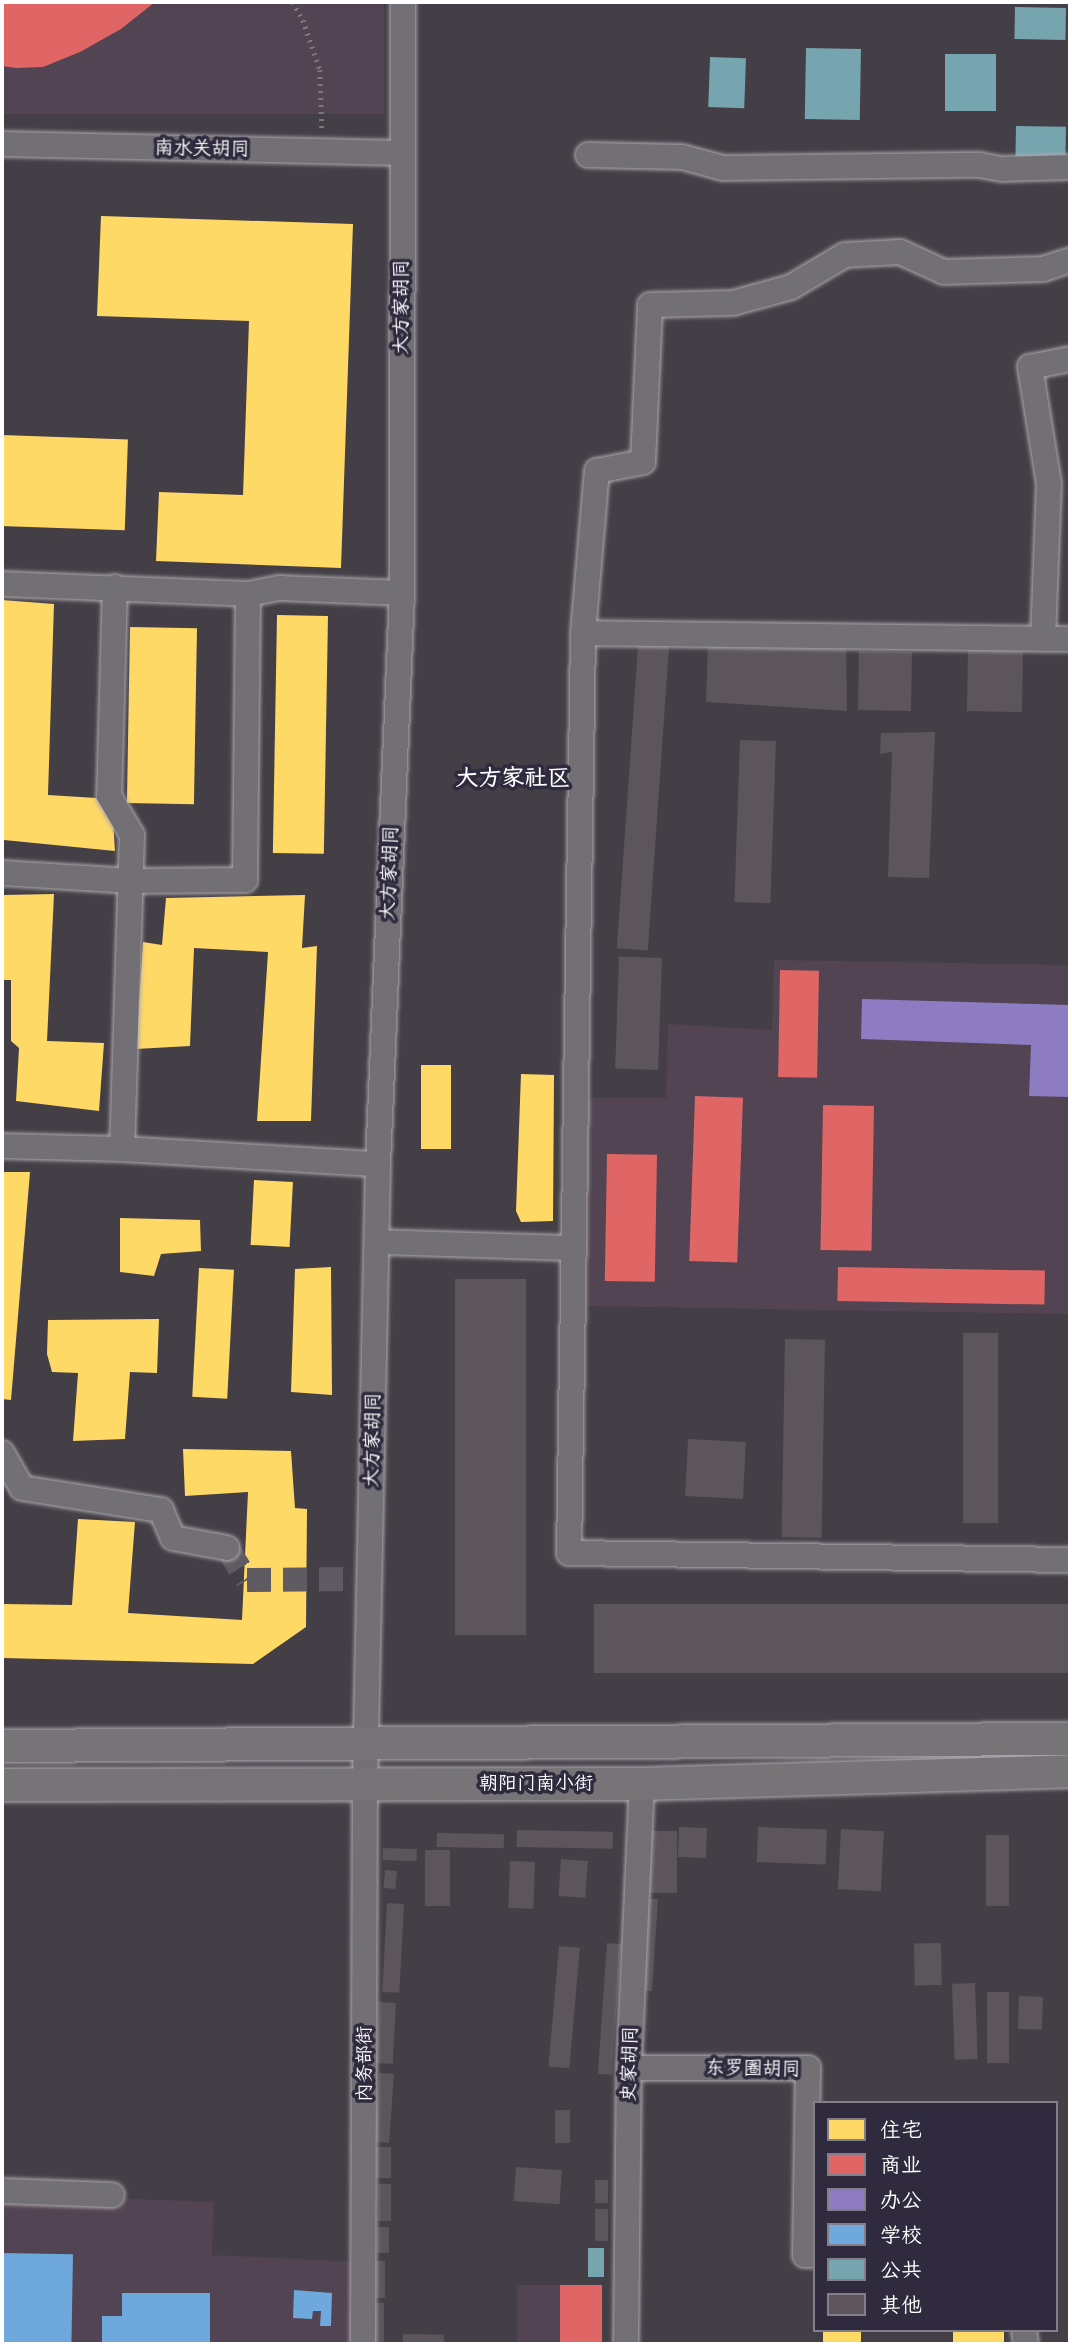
<!DOCTYPE html>
<html>
<head>
<meta charset="utf-8">
<style>
	body { margin:0 }
	#map { position:relative; width:1072px; height:2346px; overflow:hidden; background:#443e47; font-family:Pangolin,"LXGW WenKai TC",sans-serif }
	div>[style] { position:absolute }
	.built>* { inset:0; background:#524453; transform-origin:0 0 }
	.homes>* { inset:0; background:#ffd966; transform-origin:0 0 }
	.shops>* { inset:0; background:#e06666; transform-origin:0 0 }
	.offices>* { inset:0; background:#8e7cc3 }
	.schools>* { inset:0; background:#6fa8dc; transform-origin:0 0 }
	.public>* { inset:0; background:#76a5af; transform-origin:0 0 }
	.building>* { inset:0; background:#5c555b; transform-origin:0 0 }
	.minor-tunnel>* { height:24px; margin-top:-12px; transform-origin:0; background:repeating-linear-gradient(90deg,#605b63 0 24px,transparent 0 36px) }
	.path>* { height:4.5px; margin-top:-2.25px; transform-origin:0; background:repeating-linear-gradient(90deg,#7a797d 0 2px,transparent 0 7px) }
	.roads { filter:drop-shadow(0 0 2px #aba8ac) drop-shadow(0 0 2px #aba8ac) }
	.minor>* { height:24px; margin:-12px; padding:0 12px; transform-origin:12px; border-radius:12px; background:#727074 }
	.major>* { height:32px; margin:-16px; padding:0 16px; transform-origin:16px; border-radius:16px; background:#767477 }
	span { translate:-50% -50%; white-space:nowrap; text-align:center; line-height:1.15; -webkit-text-stroke:7px #2f2a3d; paint-order:stroke }
	.street-label { font-size:19px; color:#fff }
	.quarter-label { font-size:23px; color:#fff; font-weight:700 }
	.frame { position:absolute; inset:0; border:4px solid #fff; pointer-events:none }
	.legend { position:absolute; left:813px; top:2101px; width:245px; height:231px; box-sizing:border-box; background:#2f2a3d; border:2px solid #827f8b; margin:0; padding:9px 12px; list-style:none; font-size:21px; color:#fff }
	.legend li { display:flex; align-items:center; gap:14px; height:35px }
	.legend b { width:35px; border:2px solid #827f8b }
</style>
</head>
<body>
<div id="map">
	<div class="built">
		<i style="left:2px;top:2px;width:382px;height:112px"></i>
		<i style="clip-path:polygon(774px 960px,1070px 965px,1070px 1314px,586px 1306px,587px 1098px,666px 1098px,668px 1024px,772px 1030px)"></i>
		<i style="clip-path:polygon(2px 2194px,214px 2202px,212px 2255px,360px 2262px,357px 2344px,2px 2344px)"></i>
		<i style="left:601px;top:2285px;width:59px;height:84px;rotate:90deg"></i>
	</div>
	<div class="homes">
		<i style="clip-path:polygon(101px 216px,353px 224px,341px 568px,156px 561px,159px 492px,243px 495px,249px 321px,97px 316px)"></i>
		<i style="left:2px;top:435px;width:126px;height:91px;rotate:2deg"></i>
		<i style="clip-path:polygon(2px 600px,54px 604px,48px 795px,96px 798px,113px 821px,115px 851px,4px 840px)"></i>
		<i style="left:277px;top:615px;width:51px;height:238px;rotate:1deg"></i>
		<i style="left:130px;top:627px;width:67px;height:176px;rotate:1deg"></i>
		<i style="clip-path:polygon(54px 894px,47px 1041px,104px 1043px,99px 1111px,16px 1101px,19px 1048px,11px 1041px,11px 980px,2px 980px,4px 895px)"></i>
		<i style="clip-path:polygon(305px 895px,302px 948px,317px 946px,311px 1121px,257px 1121px,268px 952px,194px 948px,190px 1046px,136px 1049px,143px 942px,162px 945px,166px 898px)"></i>
		<i style="left:421px;top:1065px;width:30px;height:84px"></i>
		<i style="clip-path:polygon(521px 1074px,554px 1075px,553px 1221px,521px 1222px,516px 1211px)"></i>
		<i style="clip-path:polygon(2px 1172px,30px 1172px,11px 1400px,2px 1399px)"></i>
		<i style="left:254px;top:1180px;width:39px;height:65px;rotate:3deg"></i>
		<i style="clip-path:polygon(120px 1218px,200px 1220px,201px 1251px,161px 1254px,154px 1276px,120px 1272px)"></i>
		<i style="clip-path:polygon(331px 1267px,332px 1395px,291px 1392px,295px 1269px)"></i>
		<i style="left:199px;top:1268px;width:35px;height:129px;rotate:3deg"></i>
		<i style="clip-path:polygon(159px 1319px,157px 1373px,130px 1372px,125px 1439px,73px 1441px,78px 1373px,52px 1372px,47px 1354px,48px 1320px)"></i>
		<i style="clip-path:polygon(183px 1449px,291px 1451px,295px 1508px,307px 1509px,306px 1627px,253px 1664px,2px 1658px,2px 1604px,72px 1605px,78px 1519px,135px 1522px,128px 1613px,242px 1620px,248px 1492px,185px 1496px)"></i>
		<i style="left:823px;top:2330px;width:38px;height:14px"></i>
		<i style="left:953px;top:2330px;width:51px;height:14px"></i>
	</div>
	<div class="shops">
		<i style="clip-path:polygon(2px 2px,155px 2px,121px 29px,80px 52px,43px 67px,16px 68px,2px 66px)"></i>
		<i style="left:780px;top:970px;width:39px;height:107px;rotate:1deg"></i>
		<i style="left:695px;top:1096px;width:48px;height:165px;rotate:2deg"></i>
		<i style="left:823px;top:1105px;width:51px;height:145px;rotate:1deg"></i>
		<i style="left:607px;top:1154px;width:50px;height:127px;rotate:1deg"></i>
		<i style="left:838px;top:1267px;width:207px;height:34px;rotate:1deg"></i>
		<i style="left:560px;top:2285px;width:42px;height:59px"></i>
	</div>
	<div class="offices">
		<i style="clip-path:polygon(862px 999px,1070px 1005px,1070px 1097px,1029px 1096px,1031px 1045px,861px 1039px)"></i>
	</div>
	<div class="schools">
		<i style="left:2px;top:2253px;width:71px;height:91px;rotate:1deg"></i>
		<i style="clip-path:polygon(294px 2290px,332px 2293px,331px 2326px,320px 2326px,321px 2311px,313px 2311px,312px 2319px,293px 2318px)"></i>
		<i style="clip-path:polygon(122px 2293px,210px 2293px,210px 2344px,102px 2344px,102px 2316px,122px 2316px)"></i>
	</div>
	<div class="public">
		<i style="left:1015px;top:7px;width:51px;height:32px;rotate:1deg"></i>
		<i style="left:806px;top:48px;width:55px;height:71px;rotate:1deg"></i>
		<i style="left:945px;top:54px;width:51px;height:57px"></i>
		<i style="left:710px;top:57px;width:36px;height:50px;rotate:2deg"></i>
		<i style="left:1016px;top:126px;width:50px;height:32px;rotate:1deg"></i>
		<i style="left:588px;top:2248px;width:16px;height:29px"></i>
	</div>
	<div class="building">
		<i style="left:639px;top:632px;width:31px;height:317px;rotate:4deg"></i>
		<i style="clip-path:polygon(846px 641px,847px 711px,706px 702px,708px 642px)"></i>
		<i style="left:968px;top:650px;width:55px;height:61px;rotate:1deg"></i>
		<i style="left:859px;top:651px;width:53px;height:59px;rotate:1deg"></i>
		<i style="clip-path:polygon(935px 732px,929px 878px,888px 877px,892px 752px,880px 754px,881px 733px)"></i>
		<i style="left:740px;top:740px;width:36px;height:162px;rotate:2deg"></i>
		<i style="left:662px;top:958px;width:112px;height:43px;rotate:92deg"></i>
		<i style="left:455px;top:1279px;width:71px;height:356px"></i>
		<i style="left:998px;top:1333px;width:190px;height:35px;rotate:90deg"></i>
		<i style="left:785px;top:1339px;width:40px;height:198px;rotate:1deg"></i>
		<i style="left:688px;top:1439px;width:58px;height:57px;rotate:3deg"></i>
		<i style="left:594px;top:1604px;width:476px;height:69px"></i>
		<i style="left:679px;top:1827px;width:28px;height:30px;rotate:2deg"></i>
		<i style="left:758px;top:1827px;width:69px;height:35px;rotate:2deg"></i>
		<i style="left:841px;top:1829px;width:43px;height:60px;rotate:3deg"></i>
		<i style="left:517px;top:1830px;width:96px;height:17px;rotate:1deg"></i>
		<i style="left:647px;top:1831px;width:30px;height:62px"></i>
		<i style="left:437px;top:1833px;width:67px;height:14px;rotate:1deg"></i>
		<i style="left:986px;top:1835px;width:23px;height:71px"></i>
		<i style="left:383px;top:1848px;width:34px;height:12px;rotate:2deg"></i>
		<i style="left:425px;top:1850px;width:25px;height:56px"></i>
		<i style="left:561px;top:1859px;width:27px;height:37px;rotate:4deg"></i>
		<i style="left:510px;top:1861px;width:25px;height:47px;rotate:2deg"></i>
		<i style="left:385px;top:1870px;width:12px;height:18px;rotate:5deg"></i>
		<i style="clip-path:polygon(644px 1899px,658px 1899px,652px 1991px,641px 1991px)"></i>
		<i style="left:387px;top:1903px;width:17px;height:89px;rotate:3deg"></i>
		<i style="left:607px;top:1943px;width:14px;height:131px;rotate:4deg"></i>
		<i style="left:941px;top:1943px;width:42px;height:27px;rotate:89deg"></i>
		<i style="left:559px;top:1946px;width:21px;height:121px;rotate:5deg"></i>
		<i style="left:975px;top:1983px;width:76px;height:23px;rotate:88deg"></i>
		<i style="left:987px;top:1992px;width:22px;height:71px"></i>
		<i style="left:1019px;top:1996px;width:24px;height:33px;rotate:2deg"></i>
		<i style="left:379px;top:2002px;width:17px;height:61px;rotate:3deg"></i>
		<i style="left:379px;top:2073px;width:15px;height:69px;rotate:4deg"></i>
		<i style="left:555px;top:2110px;width:15px;height:33px"></i>
		<i style="left:375px;top:2147px;width:16px;height:31px"></i>
		<i style="left:516px;top:2167px;width:46px;height:34px;rotate:4deg"></i>
		<i style="left:595px;top:2180px;width:13px;height:23px"></i>
		<i style="left:378px;top:2184px;width:13px;height:37px"></i>
		<i style="left:595px;top:2209px;width:13px;height:32px"></i>
		<i style="left:377px;top:2227px;width:12px;height:26px"></i>
		<i style="left:374px;top:2261px;width:11px;height:37px"></i>
		<i style="left:371px;top:2303px;width:13px;height:41px"></i>
		<i style="left:403px;top:2334px;width:41px;height:10px;rotate:1deg"></i>
	</div>
	<div class="minor-tunnel">
		<i style="left:227px;top:1548px;width:38px;rotate:58deg"></i>
		<i style="left:247px;top:1580px;width:102px;rotate:-0.6deg"></i>
	</div>
	<div class="path">
		<i style="left:293px;top:2px;width:21px;rotate:61deg"></i>
		<i style="left:303px;top:20px;width:53px;rotate:71.2deg"></i>
		<i style="left:320px;top:70px;width:58px;rotate:88deg"></i>
	</div>
	<div class="roads">
		<div class="minor">
			<i style="left:2px;top:144px;width:400px;rotate:1.3deg"></i>
			<i style="left:588px;top:155px;width:94px;rotate:1.2deg"></i>
			<i style="left:682px;top:157px;width:42px;rotate:15deg"></i>
			<i style="left:723px;top:168px;width:256px;rotate:-0.7deg"></i>
			<i style="left:979px;top:165px;width:23px;rotate:10deg"></i>
			<i style="left:1002px;top:169px;width:68px;rotate:-1.7deg"></i>
			<i style="left:2px;top:584px;width:246px;rotate:2.3deg"></i>
			<i style="left:248px;top:594px;width:32px;rotate:-11deg"></i>
			<i style="left:279px;top:588px;width:123px;rotate:2.3deg"></i>
			<i style="left:115px;top:587px;width:209px;rotate:91.6deg"></i>
			<i style="left:109px;top:796px;width:45px;rotate:59.5deg"></i>
			<i style="left:132px;top:835px;width:314px;rotate:91.8deg"></i>
			<i style="left:583px;top:633px;width:163px;rotate:-85.1deg"></i>
			<i style="left:597px;top:471px;width:47px;rotate:-11.1deg"></i>
			<i style="left:643px;top:462px;width:157px;rotate:-87.4deg"></i>
			<i style="left:650px;top:305px;width:83px;rotate:-1.4deg"></i>
			<i style="left:733px;top:303px;width:60px;rotate:-15.4deg"></i>
			<i style="left:791px;top:287px;width:63px;rotate:-30.7deg"></i>
			<i style="left:845px;top:255px;width:55px;rotate:-3.1deg"></i>
			<i style="left:900px;top:252px;width:48px;rotate:24.4deg"></i>
			<i style="left:944px;top:272px;width:99px;rotate:-1.7deg"></i>
			<i style="left:1043px;top:269px;width:28px;rotate:-18deg"></i>
			<i style="left:1043px;top:639px;width:155px;rotate:-87.8deg"></i>
			<i style="left:1049px;top:484px;width:119px;rotate:-99.2deg"></i>
			<i style="left:1030px;top:367px;width:41px;rotate:-11.3deg"></i>
			<i style="left:1070px;top:639px;width:487px;rotate:-179.3deg"></i>
			<i style="left:583px;top:633px;width:920px;rotate:90.87deg"></i>
			<i style="left:569px;top:1553px;width:501px;rotate:0.8deg"></i>
			<i style="left:2px;top:873px;width:130px;rotate:3.5deg"></i>
			<i style="left:132px;top:881px;width:113px;rotate:-0.5deg"></i>
			<i style="left:245px;top:880px;width:286px;rotate:-89.4deg"></i>
			<i style="left:2px;top:1146px;width:120px;rotate:1.4deg"></i>
			<i style="left:122px;top:1149px;width:256px;rotate:3.4deg"></i>
			<i style="left:378px;top:1242px;width:195px;rotate:1.8deg"></i>
			<i style="left:2px;top:1453px;width:40px;rotate:60.3deg"></i>
			<i style="left:22px;top:1488px;width:141px;rotate:9deg"></i>
			<i style="left:161px;top:1510px;width:30px;rotate:67deg"></i>
			<i style="left:173px;top:1538px;width:55px;rotate:10.5deg"></i>
			<i style="left:629px;top:2068px;width:179px"></i>
			<i style="left:808px;top:2068px;width:187px;rotate:90.9deg"></i>
			<i style="left:805px;top:2255px;width:10px"></i>
			<i style="left:2px;top:2191px;width:110px;rotate:2.1deg"></i>
			<i style="left:1024px;top:2330px;width:14px;rotate:82deg"></i>
			<i style="left:363px;top:2344px;width:560px;rotate:-89.8deg"></i>
			<i style="left:365px;top:1784px;width:620px;rotate:-88.8deg"></i>
			<i style="left:378px;top:1164px;width:572px;rotate:-87.59deg"></i>
			<i style="left:402px;top:593px;width:591px;rotate:-89.9deg"></i>
			<i style="left:626px;top:2344px;width:276px;rotate:-89.4deg"></i>
			<i style="left:629px;top:2068px;width:284px;rotate:-87.4deg"></i>
		</div>
		<div class="major">
			<i style="left:2px;top:1746px;width:1068px;rotate:-0.38deg"></i>
			<i style="left:2px;top:1785px;width:640px;rotate:-0.09deg"></i>
			<i style="left:642px;top:1784px;width:428px;rotate:-1.7deg"></i>
		</div>
	</div>
	<div class="street-label">
		<span style="left:202px;top:149px;rotate:1deg">南水关胡同</span>
		<span style="left:402px;top:307px;rotate:-90deg">大方家胡同</span>
		<span style="left:390px;top:873px;rotate:-88deg">大方家胡同</span>
		<span style="left:373px;top:1440px;rotate:-89deg">大方家胡同</span>
		<span style="left:536px;top:1784px">朝阳门南小街</span>
		<span style="left:365px;top:2064px;rotate:-90deg">内务部街</span>
		<span style="left:630px;top:2064px;rotate:-88deg">史家胡同</span>
		<span style="left:753px;top:2069px;rotate:1deg">东罗圈胡同</span>
	</div>
	<div class="quarter-label">
		<span style="left:513px;top:778px">大方家社区</span>
	</div>
	<div class="frame"></div>
	<ul class="legend">
	<li><b style="height:19px;background:#ffd966"></b>住宅</li>
	<li><b style="height:19px;background:#e06666"></b>商业</li>
	<li><b style="height:19px;background:#8e7cc3"></b>办公</li>
	<li><b style="height:19px;background:#6fa8dc"></b>学校</li>
	<li><b style="height:19px;background:#76a5af"></b>公共</li>
	<li><b style="height:19px;background:#5c555b"></b>其他</li>
	</ul>
</div>
</body>
</html>
